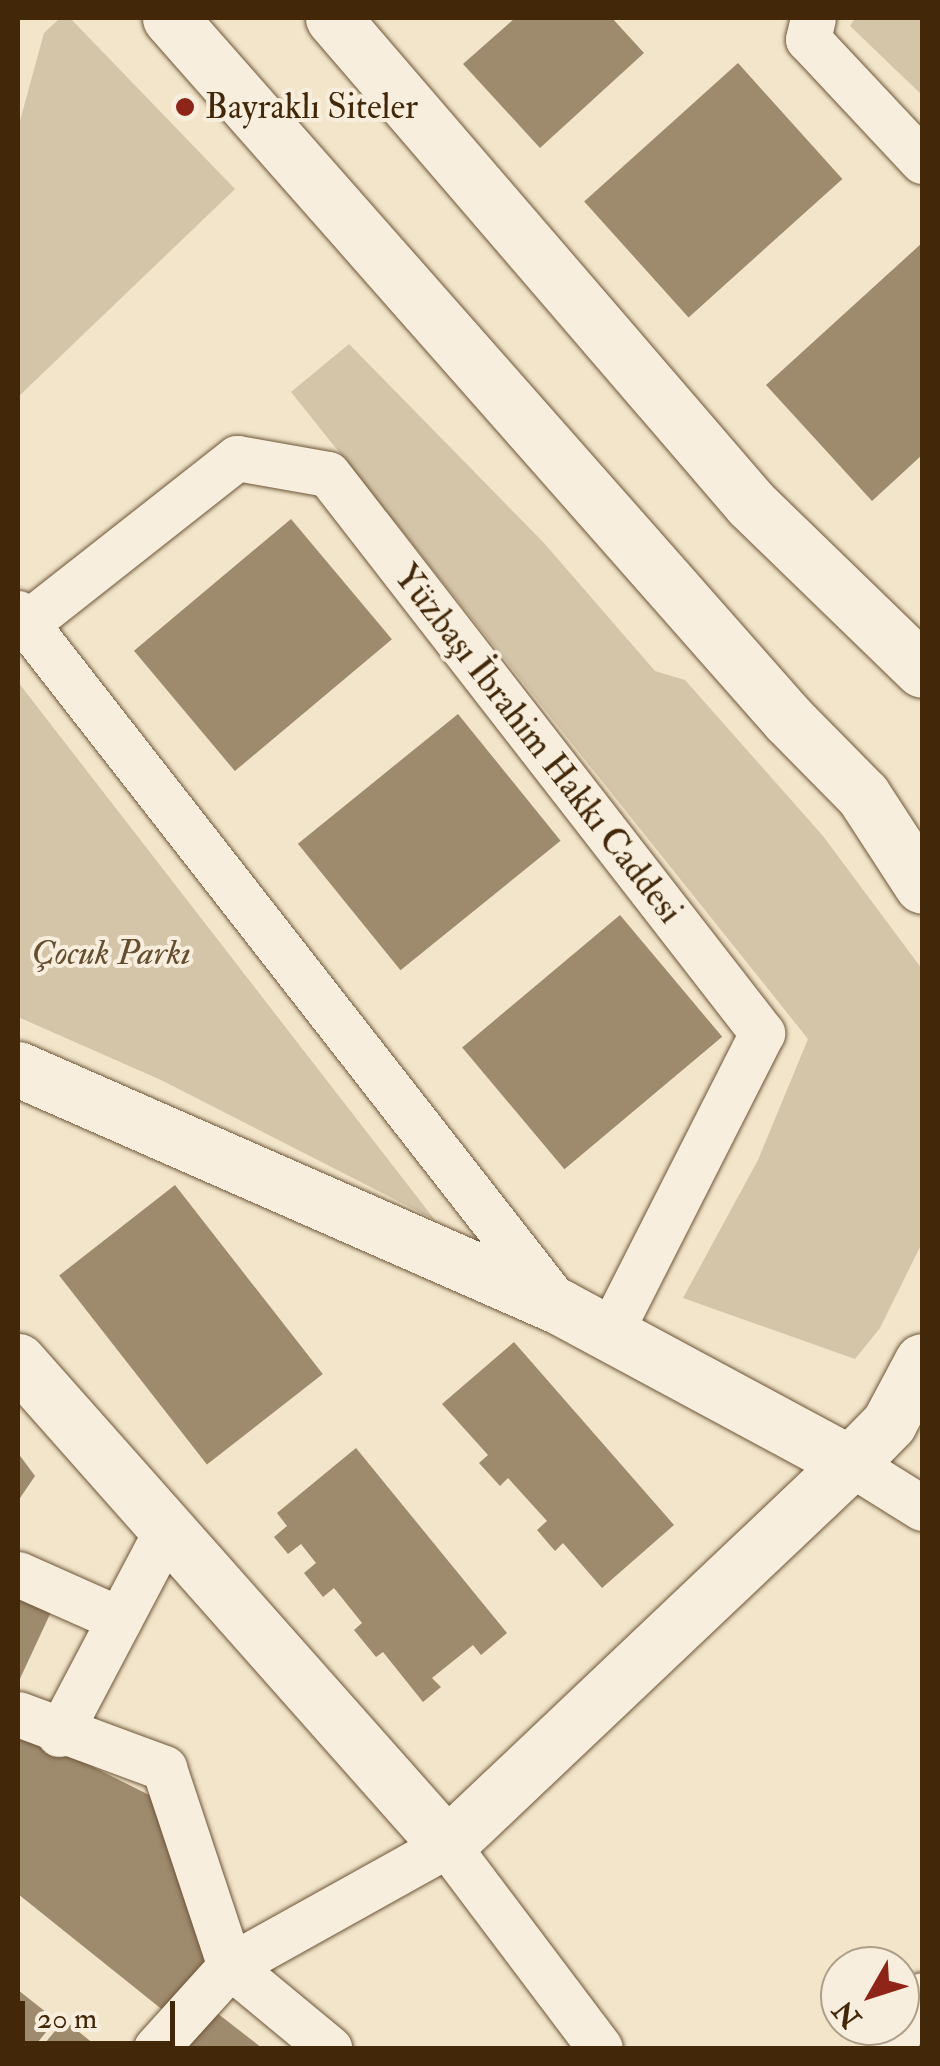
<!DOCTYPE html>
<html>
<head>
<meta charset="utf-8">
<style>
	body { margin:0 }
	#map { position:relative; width:940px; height:2066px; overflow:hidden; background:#f2e5ca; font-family:"IM FELL Double Pica",serif }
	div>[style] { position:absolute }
	.green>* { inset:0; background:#d4c5a9 }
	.building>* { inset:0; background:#9e8a6d; transform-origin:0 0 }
	.roads { filter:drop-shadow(0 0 2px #6e5639) drop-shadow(0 0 2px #6e5639) }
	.street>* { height:45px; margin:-22.5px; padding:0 22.5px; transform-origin:22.5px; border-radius:22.5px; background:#f7eedd }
	.secondary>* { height:55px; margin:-27.5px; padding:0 27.5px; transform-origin:27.5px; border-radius:27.5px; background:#f7eedd }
	.dots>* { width:28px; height:28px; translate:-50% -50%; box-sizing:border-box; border:5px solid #f7eedd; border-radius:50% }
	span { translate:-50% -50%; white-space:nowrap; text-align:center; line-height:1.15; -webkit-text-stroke:8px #f7eedd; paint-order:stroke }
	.poi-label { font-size:35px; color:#422709 }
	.left { translate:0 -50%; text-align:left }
	.street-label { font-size:35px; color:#422709 }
	.park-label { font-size:35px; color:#664e31; font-style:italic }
	.frame { position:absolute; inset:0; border:20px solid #422709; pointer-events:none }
	.north { position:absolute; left:820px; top:1946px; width:100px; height:100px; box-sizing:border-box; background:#f7eedd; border:2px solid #af9e88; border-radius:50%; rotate:231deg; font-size:28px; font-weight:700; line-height:40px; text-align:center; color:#422709 }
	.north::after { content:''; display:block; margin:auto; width:35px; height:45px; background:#8f2418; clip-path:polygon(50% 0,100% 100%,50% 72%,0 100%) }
	.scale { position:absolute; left:20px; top:2001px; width:155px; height:45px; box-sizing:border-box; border:5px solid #422709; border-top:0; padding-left:12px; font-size:30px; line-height:35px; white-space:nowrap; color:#422709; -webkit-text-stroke:8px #f7eedd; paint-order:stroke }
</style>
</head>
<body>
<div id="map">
	<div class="green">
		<i style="clip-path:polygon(60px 18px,70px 18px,235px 189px,18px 397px,18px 128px,44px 33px)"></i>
		<i style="clip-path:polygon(855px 18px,922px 18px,922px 95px,850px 26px)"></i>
		<i style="clip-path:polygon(349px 344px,544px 543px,655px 671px,685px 680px,823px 836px,922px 969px,922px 1243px,880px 1328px,855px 1359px,683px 1298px,758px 1160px,808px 1039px,291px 392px)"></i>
		<i style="clip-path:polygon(18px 682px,435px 1220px,161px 1080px,18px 1017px)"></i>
	</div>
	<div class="building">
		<i style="clip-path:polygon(515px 18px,612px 18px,644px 53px,540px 148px,463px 64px)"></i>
		<i style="left:738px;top:63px;width:156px;height:207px;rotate:48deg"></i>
		<i style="clip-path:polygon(922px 243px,922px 455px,872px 501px,766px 385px)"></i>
		<i style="left:291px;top:519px;width:157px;height:205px;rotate:50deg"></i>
		<i style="left:458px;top:714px;width:163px;height:206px;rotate:51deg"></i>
		<i style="left:620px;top:915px;width:159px;height:206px;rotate:50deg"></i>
		<i style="left:175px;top:1185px;width:240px;height:147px;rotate:52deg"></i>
		<i style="clip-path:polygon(514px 1342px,674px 1525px,602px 1588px,563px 1543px,555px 1551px,537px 1530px,547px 1521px,508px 1478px,500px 1486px,479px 1463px,488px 1455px,442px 1404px)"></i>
		<i style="clip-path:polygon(356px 1448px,507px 1633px,481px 1655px,473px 1645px,432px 1678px,441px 1687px,423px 1702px,383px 1652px,376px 1657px,354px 1630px,362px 1623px,334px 1588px,323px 1597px,304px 1573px,316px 1563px,301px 1544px,288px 1554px,274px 1537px,287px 1526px,277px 1513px)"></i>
		<i style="clip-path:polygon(18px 1453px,35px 1476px,18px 1501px)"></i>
		<i style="clip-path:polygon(18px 1596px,51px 1612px,18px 1683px)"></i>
		<i style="clip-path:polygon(18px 1729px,159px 1800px,215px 1951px,164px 2011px,18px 1894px)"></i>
		<i style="clip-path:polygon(18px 1990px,56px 2020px,33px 2048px,18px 2048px)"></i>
		<i style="clip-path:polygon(199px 1999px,262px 2048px,161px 2048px)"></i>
		<i style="clip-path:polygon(64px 2020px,99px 2048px,41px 2048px)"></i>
	</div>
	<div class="roads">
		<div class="street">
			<i style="left:813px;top:18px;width:22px;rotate:103deg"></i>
			<i style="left:808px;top:39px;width:167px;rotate:46.9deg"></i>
			<i style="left:18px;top:613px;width:881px;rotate:52.01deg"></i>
			<i style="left:27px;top:623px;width:267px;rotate:-38.2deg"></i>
			<i style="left:237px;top:458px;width:92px;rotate:10deg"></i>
			<i style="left:328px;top:474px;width:708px;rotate:52.17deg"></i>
			<i style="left:762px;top:1033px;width:336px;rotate:116.9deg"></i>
			<i style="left:850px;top:1463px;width:85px;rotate:32deg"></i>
			<i style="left:18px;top:1574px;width:111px;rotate:24deg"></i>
			<i style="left:18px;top:1714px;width:156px;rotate:20.3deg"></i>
			<i style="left:164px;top:1768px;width:209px;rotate:71.6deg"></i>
			<i style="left:230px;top:1966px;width:248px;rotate:-29.1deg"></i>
			<i style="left:447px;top:1845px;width:254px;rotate:53deg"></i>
			<i style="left:59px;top:1734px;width:229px;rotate:-62.2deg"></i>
			<i style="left:156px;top:2048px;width:110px;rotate:-47.9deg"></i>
			<i style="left:230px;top:1966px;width:129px;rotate:39.6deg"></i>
			<i style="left:891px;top:2048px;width:61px;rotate:-59.7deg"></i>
		</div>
		<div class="secondary">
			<i style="left:170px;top:18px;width:935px;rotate:48.6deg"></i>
			<i style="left:788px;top:719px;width:107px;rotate:45.4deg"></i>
			<i style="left:863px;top:795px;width:108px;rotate:57deg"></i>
			<i style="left:333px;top:18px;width:641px;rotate:49.3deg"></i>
			<i style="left:751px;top:504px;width:238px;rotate:44.1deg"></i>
			<i style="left:18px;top:1069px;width:592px;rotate:23.71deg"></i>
			<i style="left:560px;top:1307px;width:329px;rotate:28.3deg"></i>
			<i style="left:18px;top:1361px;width:647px;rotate:48.45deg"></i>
			<i style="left:447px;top:1845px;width:555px;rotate:-43.47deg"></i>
			<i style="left:850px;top:1463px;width:56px;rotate:-45.7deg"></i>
			<i style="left:889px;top:1423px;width:70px;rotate:-62deg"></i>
		</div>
	</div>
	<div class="dots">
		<i style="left:185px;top:107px;background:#8f2418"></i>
	</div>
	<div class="poi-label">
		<span class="left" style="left:205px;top:107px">Bayraklı Siteler</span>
	</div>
	<div class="street-label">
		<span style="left:538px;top:744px;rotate:52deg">Yüzbaşı İbrahim Hakkı Caddesi</span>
	</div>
	<div class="park-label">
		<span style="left:111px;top:953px">Çocuk Parkı</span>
	</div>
	<div class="frame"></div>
	<div class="north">N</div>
	<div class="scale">20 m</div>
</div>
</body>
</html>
